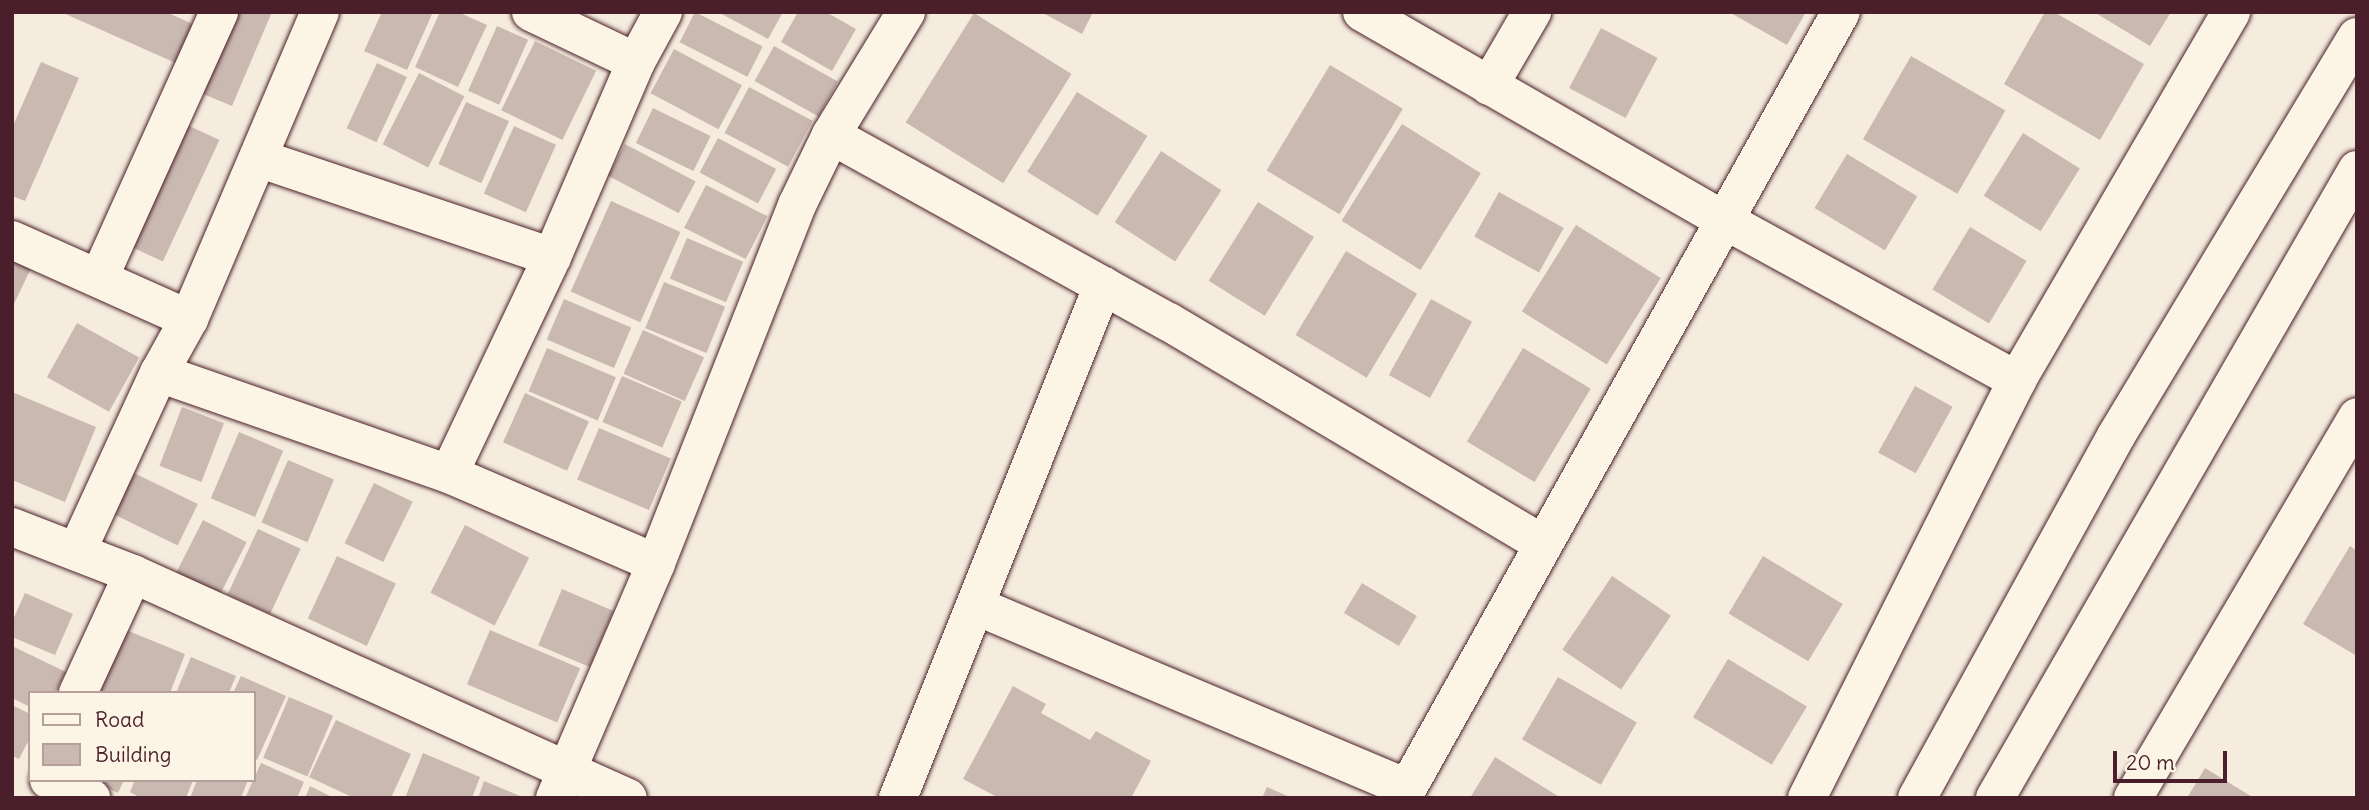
<!DOCTYPE html>
<html>
<head>
<meta charset="utf-8">
<style>
	body { margin:0 }
	#map { position:relative; width:2369px; height:810px; overflow:hidden; background:#f5ecde; font-family:Delius,sans-serif }
	div>[style] { position:absolute }
	.building>* { inset:0; background:#cab9b1; transform-origin:0 0 }
	.roads { filter:drop-shadow(0 0 2px #4a1f2b) drop-shadow(0 0 2px #4a1f2b) }
	.street>* { height:38px; margin:-19px; padding:0 19px; transform-origin:19px; border-radius:19px; background:#fcf5e5 }
	.secondary>* { height:38px; margin:-19px; padding:0 19px; transform-origin:19px; border-radius:19px; background:#fcf5e5 }
	span { translate:-50% -50%; white-space:nowrap; text-align:center; line-height:1.15; -webkit-text-stroke:5px #fcf5e5; paint-order:stroke }
	.frame { position:absolute; inset:0; border:14px solid #4a1f2b; pointer-events:none }
	.legend { position:absolute; left:28px; top:691px; width:228px; height:91px; box-sizing:border-box; background:#fcf5e5; border:2px solid #b59f9b; margin:0; padding:9px 12px; list-style:none; font-size:21px; color:#4a1f2b }
	.legend li { display:flex; align-items:center; gap:14px; height:35px }
	.legend b { width:35px; border:2px solid #b59f9b }
	.scale { position:absolute; left:2113px; top:751px; width:114px; height:32px; box-sizing:border-box; border:4px solid #4a1f2b; border-top:0; padding-left:9px; font-size:21px; line-height:24px; white-space:nowrap; color:#4a1f2b; -webkit-text-stroke:5px #fcf5e5; paint-order:stroke }
</style>
</head>
<body>
<div id="map">
	<div class="building">
		<i style="clip-path:polygon(61px 12px,166px 12px,195px 25px,178px 64px)"></i>
		<i style="clip-path:polygon(229px 12px,272px 12px,232px 106px,196px 91px)"></i>
		<i style="clip-path:polygon(382px 12px,433px 12px,407px 70px,364px 51px)"></i>
		<i style="clip-path:polygon(440px 12px,458px 12px,487px 25px,458px 87px,415px 67px)"></i>
		<i style="left:695px;top:12px;width:76px;height:34px;rotate:27deg"></i>
		<i style="clip-path:polygon(718px 12px,783px 12px,768px 39px)"></i>
		<i style="clip-path:polygon(798px 12px,826px 12px,856px 29px,832px 71px,781px 42px)"></i>
		<i style="clip-path:polygon(1041px 12px,1093px 12px,1082px 34px)"></i>
		<i style="clip-path:polygon(1729px 12px,1806px 12px,1787px 45px)"></i>
		<i style="clip-path:polygon(2045px 12px,2054px 12px,2144px 64px,2100px 140px,2004px 84px)"></i>
		<i style="clip-path:polygon(2094px 12px,2171px 12px,2150px 46px)"></i>
		<i style="left:974px;top:13px;width:115px;height:129px;rotate:32deg"></i>
		<i style="left:497px;top:26px;width:34px;height:71px;rotate:24deg"></i>
		<i style="left:1601px;top:28px;width:64px;height:68px;rotate:28deg"></i>
		<i style="left:535px;top:41px;width:68px;height:77px;rotate:26deg"></i>
		<i style="left:774px;top:46px;width:73px;height:40px;rotate:29deg"></i>
		<i style="left:674px;top:49px;width:77px;height:50px;rotate:28deg"></i>
		<i style="left:1911px;top:56px;width:109px;height:96px;rotate:30deg"></i>
		<i style="clip-path:polygon(41px 62px,79px 78px,25px 201px,12px 196px,12px 128px)"></i>
		<i style="left:377px;top:63px;width:33px;height:72px;rotate:25deg"></i>
		<i style="left:1330px;top:65px;width:85px;height:123px;rotate:31deg"></i>
		<i style="left:419px;top:73px;width:51px;height:80px;rotate:27deg"></i>
		<i style="left:749px;top:87px;width:72px;height:52px;rotate:28deg"></i>
		<i style="left:1077px;top:92px;width:83px;height:94px;rotate:32deg"></i>
		<i style="left:466px;top:102px;width:47px;height:68px;rotate:24deg"></i>
		<i style="left:653px;top:108px;width:64px;height:39px;rotate:26deg"></i>
		<i style="left:185px;top:124px;width:38px;height:134px;rotate:25deg"></i>
		<i style="left:1402px;top:124px;width:93px;height:114px;rotate:32deg"></i>
		<i style="left:514px;top:126px;width:46px;height:74px;rotate:24deg"></i>
		<i style="left:2023px;top:133px;width:67px;height:74px;rotate:32deg"></i>
		<i style="left:718px;top:138px;width:66px;height:39px;rotate:28deg"></i>
		<i style="left:625px;top:144px;width:80px;height:36px;rotate:28deg"></i>
		<i style="left:1161px;top:151px;width:72px;height:85px;rotate:33deg"></i>
		<i style="left:1847px;top:154px;width:82px;height:63px;rotate:31deg"></i>
		<i style="left:706px;top:185px;width:69px;height:48px;rotate:27deg"></i>
		<i style="left:1499px;top:192px;width:74px;height:51px;rotate:29deg"></i>
		<i style="left:611px;top:201px;width:76px;height:99px;rotate:24deg"></i>
		<i style="left:1258px;top:202px;width:66px;height:93px;rotate:32deg"></i>
		<i style="left:1576px;top:225px;width:100px;height:102px;rotate:32deg"></i>
		<i style="left:1970px;top:227px;width:66px;height:73px;rotate:31deg"></i>
		<i style="left:687px;top:238px;width:61px;height:44px;rotate:23deg"></i>
		<i style="left:1346px;top:251px;width:83px;height:98px;rotate:31deg"></i>
		<i style="clip-path:polygon(12px 254px,33px 264px,12px 308px)"></i>
		<i style="left:664px;top:282px;width:66px;height:50px;rotate:22deg"></i>
		<i style="left:564px;top:299px;width:73px;height:44px;rotate:23deg"></i>
		<i style="left:1431px;top:299px;width:47px;height:87px;rotate:29deg"></i>
		<i style="left:77px;top:323px;width:71px;height:62px;rotate:29deg"></i>
		<i style="left:643px;top:330px;width:67px;height:48px;rotate:24deg"></i>
		<i style="left:547px;top:348px;width:75px;height:47px;rotate:23deg"></i>
		<i style="left:1523px;top:348px;width:79px;height:109px;rotate:31deg"></i>
		<i style="left:622px;top:376px;width:65px;height:50px;rotate:23deg"></i>
		<i style="left:1915px;top:386px;width:43px;height:76px;rotate:29deg"></i>
		<i style="clip-path:polygon(12px 392px,96px 427px,65px 502px,12px 480px)"></i>
		<i style="left:525px;top:393px;width:70px;height:54px;rotate:24deg"></i>
		<i style="left:182px;top:407px;width:45px;height:63px;rotate:21deg"></i>
		<i style="left:599px;top:428px;width:78px;height:56px;rotate:23deg"></i>
		<i style="left:239px;top:432px;width:48px;height:72px;rotate:23deg"></i>
		<i style="left:288px;top:460px;width:50px;height:68px;rotate:23deg"></i>
		<i style="left:134px;top:473px;width:71px;height:46px;rotate:26deg"></i>
		<i style="left:374px;top:483px;width:43px;height:67px;rotate:26deg"></i>
		<i style="left:203px;top:520px;width:49px;height:60px;rotate:27deg"></i>
		<i style="left:465px;top:525px;width:72px;height:76px;rotate:27deg"></i>
		<i style="left:258px;top:529px;width:47px;height:72px;rotate:25deg"></i>
		<i style="clip-path:polygon(2350px 546px,2357px 551px,2357px 656px,2303px 624px)"></i>
		<i style="left:337px;top:556px;width:65px;height:69px;rotate:25deg"></i>
		<i style="left:1763px;top:556px;width:93px;height:67px;rotate:31deg"></i>
		<i style="left:1612px;top:576px;width:71px;height:89px;rotate:34deg"></i>
		<i style="left:1362px;top:583px;width:64px;height:35px;rotate:31deg"></i>
		<i style="left:562px;top:589px;width:56px;height:61px;rotate:23deg"></i>
		<i style="clip-path:polygon(25px 593px,73px 614px,55px 655px,12px 637px,12px 622px)"></i>
		<i style="clip-path:polygon(126px 630px,185px 654px,170px 693px,100px 692px)"></i>
		<i style="left:490px;top:630px;width:98px;height:59px;rotate:23deg"></i>
		<i style="clip-path:polygon(12px 646px,66px 672px,55px 693px,30px 693px,30px 707px,12px 698px)"></i>
		<i style="clip-path:polygon(191px 657px,236px 676px,229px 693px,176px 693px)"></i>
		<i style="left:1728px;top:659px;width:92px;height:68px;rotate:31deg"></i>
		<i style="clip-path:polygon(241px 676px,286px 696px,257px 760px,254px 759px,254px 693px,233px 693px)"></i>
		<i style="left:1558px;top:677px;width:91px;height:72px;rotate:30deg"></i>
		<i style="clip-path:polygon(1013px 686px,1046px 704px,1041px 713px,1090px 740px,1096px 731px,1151px 761px,1131px 798px,999px 798px,963px 779px)"></i>
		<i style="left:289px;top:697px;width:48px;height:66px;rotate:23deg"></i>
		<i style="clip-path:polygon(12px 705px,30px 714px,30px 738px,19px 759px,12px 756px)"></i>
		<i style="clip-path:polygon(336px 720px,411px 754px,391px 798px,354px 798px,309px 777px)"></i>
		<i style="clip-path:polygon(423px 753px,480px 777px,472px 798px,405px 798px)"></i>
		<i style="clip-path:polygon(1495px 757px,1561px 798px,1470px 798px)"></i>
		<i style="clip-path:polygon(261px 763px,304px 782px,297px 798px,245px 798px)"></i>
		<i style="clip-path:polygon(2205px 768px,2254px 798px,2187px 798px)"></i>
		<i style="clip-path:polygon(90px 780px,124px 780px,118px 793px)"></i>
		<i style="clip-path:polygon(135px 780px,193px 780px,186px 798px,141px 798px,130px 792px)"></i>
		<i style="clip-path:polygon(197px 780px,248px 780px,241px 798px,190px 798px)"></i>
		<i style="clip-path:polygon(484px 781px,525px 798px,478px 798px)"></i>
		<i style="clip-path:polygon(310px 786px,334px 798px,305px 798px)"></i>
		<i style="clip-path:polygon(1267px 787px,1292px 798px,1262px 798px)"></i>
	</div>
	<div class="roads">
		<div class="street">
			<i style="left:531px;top:12px;width:116px;rotate:25.5deg"></i>
			<i style="left:1362px;top:12px;width:420px;rotate:29.9deg"></i>
			<i style="left:1726px;top:221px;width:332px;rotate:28.7deg"></i>
			<i style="left:1489px;top:86px;width:86px;rotate:-59.8deg"></i>
			<i style="left:831px;top:135px;width:386px;rotate:29deg"></i>
			<i style="left:1169px;top:322px;width:435px;rotate:30.7deg"></i>
			<i style="left:261px;top:159px;width:307px;rotate:18.6deg"></i>
			<i style="left:12px;top:240px;width:194px;rotate:24.1deg"></i>
			<i style="left:99px;top:278px;width:292px;rotate:-65.7deg"></i>
			<i style="left:159px;top:373px;width:307px;rotate:19.2deg"></i>
			<i style="left:449px;top:474px;width:225px;rotate:23.3deg"></i>
			<i style="left:449px;top:474px;width:240px;rotate:-64.6deg"></i>
			<i style="left:552px;top:257px;width:212px;rotate:-66.7deg"></i>
			<i style="left:636px;top:62px;width:57px;rotate:-61.6deg"></i>
			<i style="left:12px;top:527px;width:130px;rotate:21.2deg"></i>
			<i style="left:133px;top:574px;width:543px;rotate:24.35deg"></i>
			<i style="left:77px;top:551px;width:196px;rotate:-65.3deg"></i>
			<i style="left:159px;top:373px;width:62px;rotate:-60.9deg"></i>
			<i style="left:189px;top:319px;width:334px;rotate:-66.9deg"></i>
			<i style="left:976px;top:606px;width:468px;rotate:22.9deg"></i>
			<i style="left:78px;top:693px;width:131px;rotate:-65.2deg"></i>
			<i style="left:49px;top:780px;width:46px;rotate:23.2deg"></i>
			<i style="left:555px;top:798px;width:256px;rotate:-66.7deg"></i>
			<i style="left:656px;top:563px;width:385px;rotate:-68.5deg"></i>
			<i style="left:797px;top:205px;width:78px;rotate:-64.1deg"></i>
			<i style="left:831px;top:135px;width:144px;rotate:-58.6deg"></i>
			<i style="left:898px;top:798px;width:552px;rotate:-68.22deg"></i>
			<i style="left:1402px;top:798px;width:900px;rotate:-60.82deg"></i>
			<i style="left:1807px;top:798px;width:468px;rotate:-63.3deg"></i>
			<i style="left:2017px;top:380px;width:426px;rotate:-59.8deg"></i>
			<i style="left:2133px;top:798px;width:442px;rotate:-59.5deg"></i>
		</div>
		<div class="secondary">
			<i style="left:1917px;top:798px;width:413px;rotate:-61.2deg"></i>
			<i style="left:2116px;top:436px;width:466px;rotate:-58.9deg"></i>
			<i style="left:1995px;top:798px;width:725px;rotate:-60.04deg"></i>
		</div>
	</div>
	<div class="frame"></div>
	<ul class="legend">
	<li><b style="height:9px;background:#fcf5e5"></b>Road</li>
	<li><b style="height:19px;background:#cab9b1"></b>Building</li>
	</ul>
	<div class="scale">20 m</div>
</div>
</body>
</html>
